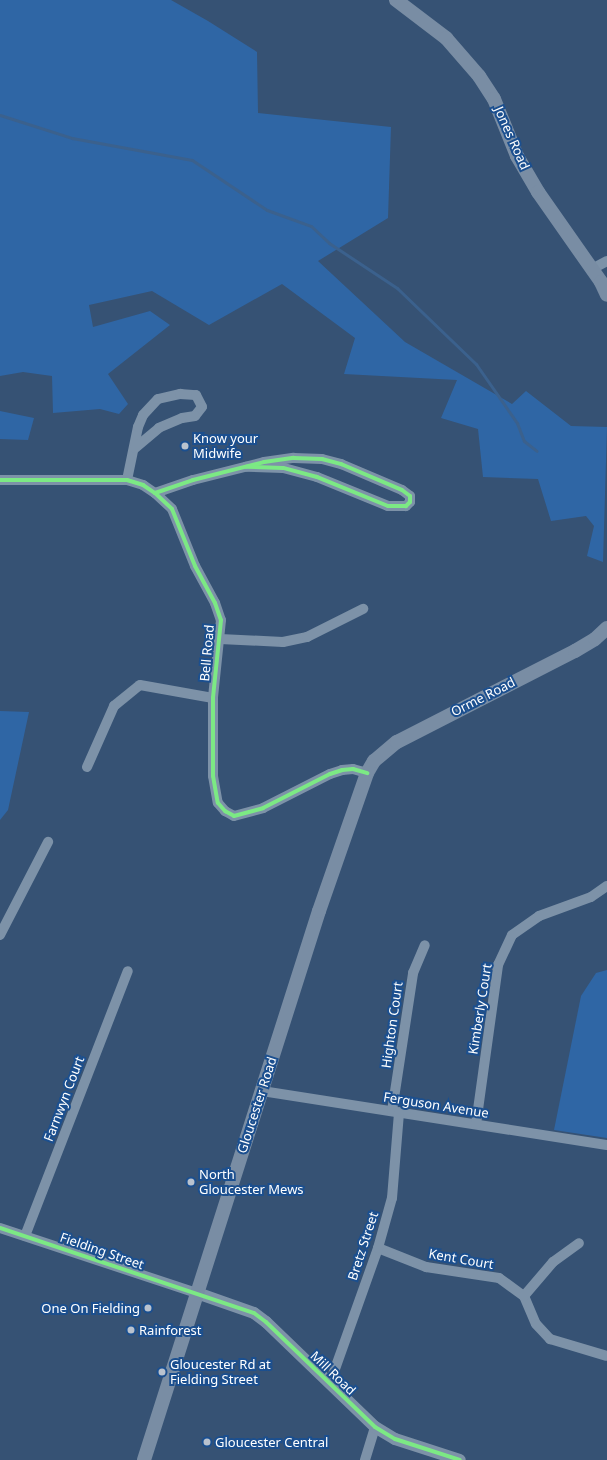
<!DOCTYPE html>
<html>
<head>
<meta charset="utf-8">
<style>
	body { margin:0 }
	#map { position:relative; width:607px; height:1460px; overflow:hidden; background:#365274; font-family:"Noto Sans",sans-serif }
	div>[style] { position:absolute }
	.green>* { inset:0; background:#2f66a5 }
	.stream>* { height:3px; margin:-1.5px; padding:0 1.5px; transform-origin:1.5px; border-radius:1.5px; background:#3b618d }
	.minor>* { height:10px; margin:-5px; padding:0 5px; transform-origin:5px; border-radius:5px; background:#7d92a8 }
	.tertiary>* { height:12px; margin:-6px; padding:0 6px; transform-origin:6px; border-radius:6px; background:#7d92a8 }
	.secondary>* { height:14px; margin:-7px; padding:0 7px; transform-origin:7px; border-radius:7px; background:#798da4 }
	.cycleway>* { height:4px; margin:-2px; padding:0 2px; transform-origin:2px; border-radius:2px; background:#7ce984 }
	.dots>* { width:11px; height:11px; translate:-50% -50%; box-sizing:border-box; border:2px solid #1b4f8f; border-radius:50% }
	span { translate:-50% -50%; white-space:nowrap; text-align:center; line-height:1.15; -webkit-text-stroke:4px #1b4f8f; paint-order:stroke }
	.street-label { font-size:13px; color:#fff }
	.poi-label { font-size:13px; color:#fff }
	.left { translate:0 -50%; text-align:left }
	.right { translate:-100% -50%; text-align:right }
</style>
</head>
<body>
<div id="map">
	<div class="green">
		<i style="clip-path:polygon(0 0,171px 0,208px 21px,257px 52px,258px 113px,391px 127px,388px 218px,318px 261px,405px 342px,512px 404px,526px 391px,571px 426px,607px 427px,603px 562px,587px 556px,594px 526px,586px 516px,551px 521px,538px 479px,483px 477px,478px 429px,441px 418px,457px 380px,344px 374px,355px 338px,282px 284px,209px 325px,152px 291px,89px 305px,93px 327px,150px 311px,170px 325px,108px 374px,128px 404px,119px 414px,100px 409px,53px 413px,52px 376px,23px 372px,0 376px)"></i>
		<i style="clip-path:polygon(0 411px,34px 418px,28px 440px,0 439px)"></i>
		<i style="clip-path:polygon(0 711px,29px 712px,8px 810px,0 820px)"></i>
		<i style="clip-path:polygon(607px 970px,607px 1138px,554px 1130px,581px 996px,596px 973px)"></i>
	</div>
	<div class="stream">
		<i style="left:0;top:115px;width:76px;rotate:17.7deg"></i>
		<i style="left:72px;top:138px;width:122px;rotate:10.4deg"></i>
		<i style="left:192px;top:160px;width:90px;rotate:33.7deg"></i>
		<i style="left:267px;top:210px;width:47px;rotate:20deg"></i>
		<i style="left:311px;top:226px;width:25px;rotate:43deg"></i>
		<i style="left:329px;top:243px;width:82px;rotate:33.5deg"></i>
		<i style="left:397px;top:288px;width:110px;rotate:43.9deg"></i>
		<i style="left:476px;top:364px;width:72px;rotate:55.2deg"></i>
		<i style="left:517px;top:423px;width:19px;rotate:69deg"></i>
		<i style="left:524px;top:441px;width:16px;rotate:38deg"></i>
	</div>
	<div class="minor">
		<i style="left:592px;top:269px;width:17px;rotate:-28deg"></i>
		<i style="left:0;top:480px;width:127px"></i>
		<i style="left:127px;top:480px;width:17px;rotate:17deg"></i>
		<i style="left:143px;top:485px;width:14px;rotate:34deg"></i>
		<i style="left:155px;top:493px;width:23px;rotate:43deg"></i>
		<i style="left:172px;top:509px;width:61px;rotate:68deg"></i>
		<i style="left:195px;top:566px;width:42px;rotate:61.6deg"></i>
		<i style="left:215px;top:603px;width:18px;rotate:71deg"></i>
		<i style="left:221px;top:620px;width:78px;rotate:95.9deg"></i>
		<i style="left:213px;top:698px;width:78px;rotate:90deg"></i>
		<i style="left:213px;top:776px;width:27px;rotate:80deg"></i>
		<i style="left:218px;top:803px;width:11px;rotate:49deg"></i>
		<i style="left:225px;top:811px;width:10px;rotate:29deg"></i>
		<i style="left:234px;top:816px;width:30px;rotate:-15deg"></i>
		<i style="left:263px;top:808px;width:75px;rotate:-26.9deg"></i>
		<i style="left:330px;top:774px;width:13px;rotate:-18deg"></i>
		<i style="left:342px;top:770px;width:11px;rotate:-5deg"></i>
		<i style="left:353px;top:769px;width:15px;rotate:16deg"></i>
		<i style="left:127px;top:480px;width:54px;rotate:-78.3deg"></i>
		<i style="left:138px;top:427px;width:13px;rotate:-67deg"></i>
		<i style="left:143px;top:415px;width:22px;rotate:-47deg"></i>
		<i style="left:158px;top:399px;width:23px;rotate:-13deg"></i>
		<i style="left:180px;top:394px;width:16px;rotate:4deg"></i>
		<i style="left:196px;top:395px;width:13px;rotate:63deg"></i>
		<i style="left:202px;top:407px;width:11px;rotate:128deg"></i>
		<i style="left:195px;top:416px;width:13px;rotate:171deg"></i>
		<i style="left:182px;top:418px;width:25px;rotate:157deg"></i>
		<i style="left:159px;top:428px;width:31px;rotate:140deg"></i>
		<i style="left:155px;top:493px;width:40px;rotate:-18.9deg"></i>
		<i style="left:193px;top:480px;width:73px;rotate:-14.2deg"></i>
		<i style="left:264px;top:462px;width:30px;rotate:-8deg"></i>
		<i style="left:294px;top:458px;width:28px;rotate:2deg"></i>
		<i style="left:322px;top:459px;width:20px;rotate:15deg"></i>
		<i style="left:341px;top:464px;width:66px;rotate:23.1deg"></i>
		<i style="left:402px;top:490px;width:10px;rotate:37deg"></i>
		<i style="left:410px;top:496px;width:6px;rotate:90deg"></i>
		<i style="left:410px;top:502px;width:6px;rotate:135deg"></i>
		<i style="left:406px;top:506px;width:18px;rotate:180deg"></i>
		<i style="left:388px;top:506px;width:77px;rotate:-157.8deg"></i>
		<i style="left:317px;top:477px;width:35px;rotate:-165deg"></i>
		<i style="left:283px;top:468px;width:37px;rotate:-178deg"></i>
		<i style="left:220px;top:639px;width:63px;rotate:2.7deg"></i>
		<i style="left:283px;top:642px;width:25px;rotate:-12deg"></i>
		<i style="left:307px;top:637px;width:63px;rotate:-26.6deg"></i>
		<i style="left:87px;top:767px;width:67px;rotate:-66.1deg"></i>
		<i style="left:114px;top:706px;width:33px;rotate:-39deg"></i>
		<i style="left:140px;top:685px;width:74px;rotate:10.1deg"></i>
		<i style="left:0;top:935px;width:105px;rotate:-62.7deg"></i>
		<i style="left:262px;top:1091px;width:349px;rotate:8.9deg"></i>
		<i style="left:392px;top:1111px;width:140px;rotate:-81.3deg"></i>
		<i style="left:413px;top:973px;width:30px;rotate:-67deg"></i>
		<i style="left:476px;top:1124px;width:161px;rotate:-82.1deg"></i>
		<i style="left:498px;top:965px;width:33px;rotate:-65deg"></i>
		<i style="left:512px;top:935px;width:33px;rotate:-35deg"></i>
		<i style="left:539px;top:916px;width:55px;rotate:-20.1deg"></i>
		<i style="left:591px;top:897px;width:19px;rotate:-35deg"></i>
		<i style="left:0;top:1228px;width:207px;rotate:18.3deg"></i>
		<i style="left:25px;top:1236px;width:284px;rotate:-68.8deg"></i>
		<i style="left:378px;top:1248px;width:52px;rotate:21.6deg"></i>
		<i style="left:426px;top:1267px;width:74px;rotate:8.6deg"></i>
		<i style="left:499px;top:1278px;width:31px;rotate:36deg"></i>
		<i style="left:524px;top:1296px;width:30px;rotate:67deg"></i>
		<i style="left:536px;top:1324px;width:21px;rotate:47deg"></i>
		<i style="left:550px;top:1339px;width:59px;rotate:16.6deg"></i>
		<i style="left:524px;top:1296px;width:45px;rotate:-49.5deg"></i>
		<i style="left:553px;top:1262px;width:32px;rotate:-36deg"></i>
		<i style="left:330px;top:1383px;width:143px;rotate:-70.4deg"></i>
		<i style="left:378px;top:1248px;width:52px;rotate:-74.4deg"></i>
		<i style="left:392px;top:1198px;width:86px;rotate:-85.3deg"></i>
		<i style="left:365px;top:1460px;width:34px;rotate:-73deg"></i>
	</div>
	<div class="tertiary">
		<i style="left:197px;top:1293px;width:60px;rotate:19.3deg"></i>
		<i style="left:254px;top:1313px;width:15px;rotate:37deg"></i>
		<i style="left:266px;top:1322px;width:151px;rotate:43.9deg"></i>
		<i style="left:375px;top:1427px;width:23px;rotate:31deg"></i>
		<i style="left:395px;top:1439px;width:68px;rotate:17.9deg"></i>
	</div>
	<div class="secondary">
		<i style="left:396px;top:0;width:63px;rotate:37.2deg"></i>
		<i style="left:446px;top:38px;width:50px;rotate:49deg"></i>
		<i style="left:479px;top:76px;width:27px;rotate:57deg"></i>
		<i style="left:494px;top:99px;width:61px;rotate:68deg"></i>
		<i style="left:517px;top:156px;width:42px;rotate:59.7deg"></i>
		<i style="left:538px;top:192px;width:110px;rotate:55deg"></i>
		<i style="left:601px;top:282px;width:14px;rotate:65deg"></i>
		<i style="left:144px;top:1460px;width:576px;rotate:-72.32deg"></i>
		<i style="left:319px;top:911px;width:146px;rotate:-70.8deg"></i>
		<i style="left:367px;top:773px;width:14px;rotate:-60deg"></i>
		<i style="left:374px;top:761px;width:30px;rotate:-40deg"></i>
		<i style="left:397px;top:742px;width:200px;rotate:-27.1deg"></i>
		<i style="left:575px;top:651px;width:23px;rotate:-31deg"></i>
		<i style="left:595px;top:639px;width:16px;rotate:-43deg"></i>
	</div>
	<div class="cycleway">
		<i style="left:0;top:480px;width:127px"></i>
		<i style="left:127px;top:480px;width:17px;rotate:17deg"></i>
		<i style="left:143px;top:485px;width:14px;rotate:34deg"></i>
		<i style="left:155px;top:493px;width:23px;rotate:43deg"></i>
		<i style="left:172px;top:509px;width:61px;rotate:68deg"></i>
		<i style="left:195px;top:566px;width:42px;rotate:61.6deg"></i>
		<i style="left:215px;top:603px;width:18px;rotate:71deg"></i>
		<i style="left:221px;top:620px;width:78px;rotate:95.9deg"></i>
		<i style="left:213px;top:698px;width:78px;rotate:90deg"></i>
		<i style="left:213px;top:776px;width:27px;rotate:80deg"></i>
		<i style="left:218px;top:803px;width:11px;rotate:49deg"></i>
		<i style="left:225px;top:811px;width:10px;rotate:29deg"></i>
		<i style="left:234px;top:816px;width:30px;rotate:-15deg"></i>
		<i style="left:263px;top:808px;width:75px;rotate:-26.9deg"></i>
		<i style="left:330px;top:774px;width:13px;rotate:-18deg"></i>
		<i style="left:342px;top:770px;width:11px;rotate:-5deg"></i>
		<i style="left:353px;top:769px;width:15px;rotate:16deg"></i>
		<i style="left:155px;top:493px;width:40px;rotate:-18.9deg"></i>
		<i style="left:193px;top:480px;width:73px;rotate:-14.2deg"></i>
		<i style="left:264px;top:462px;width:30px;rotate:-8deg"></i>
		<i style="left:294px;top:458px;width:28px;rotate:2deg"></i>
		<i style="left:322px;top:459px;width:20px;rotate:15deg"></i>
		<i style="left:341px;top:464px;width:66px;rotate:23.1deg"></i>
		<i style="left:402px;top:490px;width:10px;rotate:37deg"></i>
		<i style="left:410px;top:496px;width:6px;rotate:90deg"></i>
		<i style="left:410px;top:502px;width:6px;rotate:135deg"></i>
		<i style="left:406px;top:506px;width:18px;rotate:180deg"></i>
		<i style="left:388px;top:506px;width:77px;rotate:-157.8deg"></i>
		<i style="left:317px;top:477px;width:35px;rotate:-165deg"></i>
		<i style="left:283px;top:468px;width:37px;rotate:-178deg"></i>
		<i style="left:0;top:1228px;width:268px;rotate:18.5deg"></i>
		<i style="left:254px;top:1313px;width:15px;rotate:37deg"></i>
		<i style="left:266px;top:1322px;width:151px;rotate:43.9deg"></i>
		<i style="left:375px;top:1427px;width:23px;rotate:31deg"></i>
		<i style="left:395px;top:1439px;width:68px;rotate:17.9deg"></i>
	</div>
	<div class="dots">
		<i style="left:185px;top:446px;background:#b9c2ce"></i>
		<i style="left:191px;top:1182px;background:#b9c2ce"></i>
		<i style="left:148px;top:1308px;background:#b9c2ce"></i>
		<i style="left:131px;top:1330px;background:#b9c2ce"></i>
		<i style="left:162px;top:1372px;background:#b9c2ce"></i>
		<i style="left:207px;top:1442px;background:#b9c2ce"></i>
	</div>
	<div class="street-label">
		<span style="left:512px;top:138px;rotate:66deg">Jones Road</span>
		<span style="left:207px;top:653px;rotate:-85deg">Bell Road</span>
		<span style="left:483px;top:697px;rotate:-27deg">Orme Road</span>
		<span style="left:480px;top:1009px;rotate:-81deg">Kimberly Court</span>
		<span style="left:392px;top:1025px;rotate:-82deg">Highton Court</span>
		<span style="left:64px;top:1099px;rotate:-69deg">Farnwyn Court</span>
		<span style="left:257px;top:1105px;rotate:-72deg">Gloucester Road</span>
		<span style="left:436px;top:1105px;rotate:9deg">Ferguson Avenue</span>
		<span style="left:363px;top:1246px;rotate:-72deg">Bretz Street</span>
		<span style="left:102px;top:1251px;rotate:19deg">Fielding Street</span>
		<span style="left:461px;top:1259px;rotate:10deg">Kent Court</span>
		<span style="left:333px;top:1373px;rotate:44deg">Mill Road</span>
	</div>
	<div class="poi-label">
		<span class="left" style="left:193px;top:446px">Know your<br>Midwife</span>
		<span class="left" style="left:199px;top:1182px">North<br>Gloucester Mews</span>
		<span class="right" style="left:140px;top:1308px">One On Fielding</span>
		<span class="left" style="left:139px;top:1330px">Rainforest</span>
		<span class="left" style="left:170px;top:1372px">Gloucester Rd at<br>Fielding Street</span>
		<span class="left" style="left:215px;top:1442px">Gloucester Central</span>
	</div>
</div>
</body>
</html>
